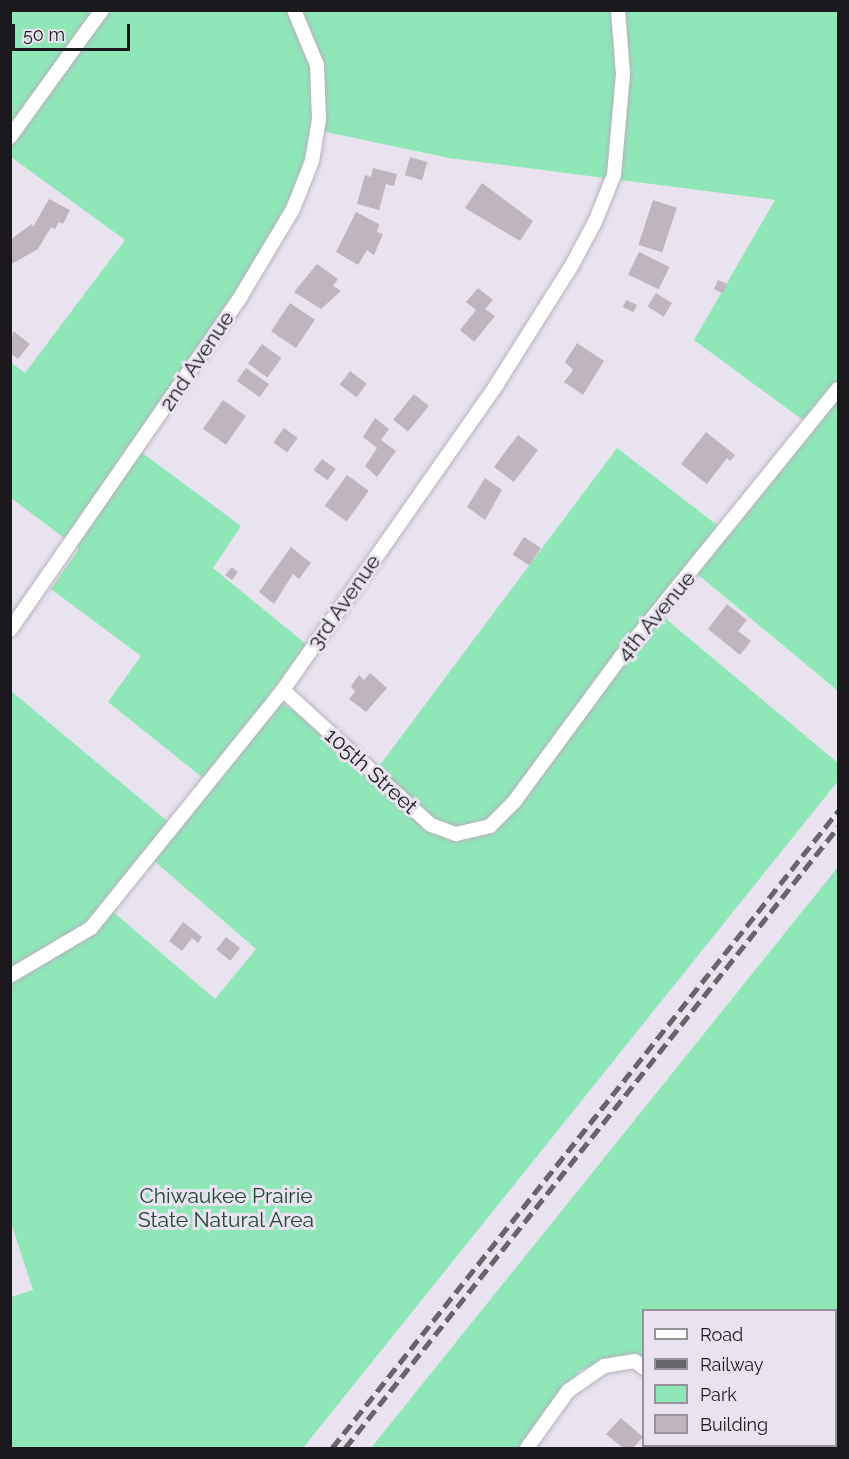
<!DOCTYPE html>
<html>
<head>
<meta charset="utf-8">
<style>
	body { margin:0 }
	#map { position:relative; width:849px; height:1459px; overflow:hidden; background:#e8e3ef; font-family:Raleway,sans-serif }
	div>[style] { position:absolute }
	.green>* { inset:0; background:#8fe7b8 }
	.building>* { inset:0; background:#c0b5bf; transform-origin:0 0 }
	.roads { filter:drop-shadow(0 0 2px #b7b1bd) drop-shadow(0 0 2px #b7b1bd) }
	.minor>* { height:14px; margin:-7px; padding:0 7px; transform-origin:7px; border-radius:7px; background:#fff }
	.rail>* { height:4.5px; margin-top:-2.25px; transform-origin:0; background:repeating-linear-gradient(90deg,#68646b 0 12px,transparent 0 18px) }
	span { translate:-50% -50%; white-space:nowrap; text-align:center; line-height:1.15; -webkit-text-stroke:6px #e8e3ef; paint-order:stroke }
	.street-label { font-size:21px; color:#1b191d }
	.park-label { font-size:21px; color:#1d4732 }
	.frame { position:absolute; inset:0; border:12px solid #1b191d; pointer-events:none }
	.legend { position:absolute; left:642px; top:1309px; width:195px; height:138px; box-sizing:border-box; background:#e8e3ef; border:2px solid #96929b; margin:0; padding:8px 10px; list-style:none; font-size:18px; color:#1b191d }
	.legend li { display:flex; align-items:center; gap:12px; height:30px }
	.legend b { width:30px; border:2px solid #96929b }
	.scale { position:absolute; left:12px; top:24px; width:118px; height:27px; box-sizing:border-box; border:3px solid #1b191d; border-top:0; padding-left:8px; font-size:18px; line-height:21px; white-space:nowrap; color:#1b191d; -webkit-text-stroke:4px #e8e3ef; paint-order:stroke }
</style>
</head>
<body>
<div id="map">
	<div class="green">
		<i style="clip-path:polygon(evenodd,11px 11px,838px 11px,838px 691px,689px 567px,654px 609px,838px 763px,838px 781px,303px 1448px,11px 1448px,11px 1297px,33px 1290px,10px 1220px,11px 691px,178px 830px,213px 786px,108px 702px,141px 656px,51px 589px,79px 549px,11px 498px,10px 362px,25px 373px,125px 240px,11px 157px,11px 11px,312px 129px,449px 158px,775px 200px,694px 340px,815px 429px,730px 535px,617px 448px,371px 777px,295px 712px,269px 695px,306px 644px,213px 568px,241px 526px,133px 446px,276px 230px,299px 180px,312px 129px,11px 11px,145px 853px,256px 949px,215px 999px,104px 904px,145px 853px)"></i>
		<i style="clip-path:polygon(838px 867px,838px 1448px,700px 1448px,836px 1446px,836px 1310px,644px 1310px,643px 1365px,617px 1356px,579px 1371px,520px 1448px,371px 1448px)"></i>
	</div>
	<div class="building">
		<i style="left:410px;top:157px;width:18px;height:19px;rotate:16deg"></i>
		<i style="clip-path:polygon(373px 168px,397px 174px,394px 186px,386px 184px,379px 210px,357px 204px,365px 175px,371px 177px)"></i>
		<i style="clip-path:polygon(482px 183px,533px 221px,520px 241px,465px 208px)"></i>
		<i style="clip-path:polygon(49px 199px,70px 210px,63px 224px,59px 222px,55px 229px,51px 227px,38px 249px,10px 265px,10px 240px,32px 224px,33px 227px)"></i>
		<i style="left:653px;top:200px;width:25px;height:47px;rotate:18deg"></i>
		<i style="clip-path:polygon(356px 212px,379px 224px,377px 232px,383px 234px,374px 255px,367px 250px,358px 265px,336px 252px)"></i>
		<i style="left:639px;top:252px;width:34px;height:25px;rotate:26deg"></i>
		<i style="clip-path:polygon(317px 264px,338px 279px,333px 286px,341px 291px,321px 309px,294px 292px)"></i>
		<i style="left:718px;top:280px;width:10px;height:10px;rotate:24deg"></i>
		<i style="clip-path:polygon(478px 288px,493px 300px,485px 309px,495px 316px,474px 342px,460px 330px,476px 310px,466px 302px)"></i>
		<i style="left:656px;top:293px;width:19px;height:16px;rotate:32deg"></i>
		<i style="left:626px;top:300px;width:12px;height:8px;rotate:24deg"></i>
		<i style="left:290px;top:303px;width:30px;height:34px;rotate:34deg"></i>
		<i style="clip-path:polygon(13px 331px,30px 344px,18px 359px,10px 353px)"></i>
		<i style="clip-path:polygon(577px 343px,604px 361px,583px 395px,564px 382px,573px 370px,565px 362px)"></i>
		<i style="left:262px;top:344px;width:24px;height:24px;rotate:36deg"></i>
		<i style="left:246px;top:368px;width:28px;height:16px;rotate:35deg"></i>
		<i style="left:350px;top:371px;width:21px;height:17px;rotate:37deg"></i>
		<i style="left:414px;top:394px;width:19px;height:33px;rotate:39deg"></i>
		<i style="left:223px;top:400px;width:28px;height:35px;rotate:35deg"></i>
		<i style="clip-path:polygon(375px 418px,389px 429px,381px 440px,396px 451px,377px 477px,365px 466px,377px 448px,363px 437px)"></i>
		<i style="left:284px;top:428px;width:17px;height:18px;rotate:36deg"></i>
		<i style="clip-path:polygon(706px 432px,735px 455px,730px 461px,727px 458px,707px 484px,681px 464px)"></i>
		<i style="left:518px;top:435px;width:25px;height:40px;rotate:37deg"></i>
		<i style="left:322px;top:459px;width:17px;height:14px;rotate:36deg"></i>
		<i style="left:347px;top:475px;width:27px;height:38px;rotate:36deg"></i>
		<i style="clip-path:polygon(485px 478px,502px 490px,485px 520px,467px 507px)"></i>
		<i style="left:524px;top:537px;width:20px;height:21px;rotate:33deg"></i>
		<i style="clip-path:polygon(291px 547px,311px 563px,299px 579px,293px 574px,274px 604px,259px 592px)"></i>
		<i style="clip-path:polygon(232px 567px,238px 572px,232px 580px,225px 575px)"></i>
		<i style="clip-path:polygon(727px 604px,747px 620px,738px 631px,751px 641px,740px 655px,708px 629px)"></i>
		<i style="clip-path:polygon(370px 673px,387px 688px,366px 712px,349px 699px,355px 692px,351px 686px,359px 675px,364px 680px)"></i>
		<i style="clip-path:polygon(183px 922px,202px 937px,198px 943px,192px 938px,182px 951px,169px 941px)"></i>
		<i style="left:226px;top:937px;width:18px;height:16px;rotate:38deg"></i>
		<i style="clip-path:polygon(621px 1418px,643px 1437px,633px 1448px,623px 1448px,606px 1434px)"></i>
	</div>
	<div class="roads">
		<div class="minor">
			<i style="left:10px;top:137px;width:157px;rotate:-54.1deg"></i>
			<i style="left:10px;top:630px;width:406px;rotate:-55.3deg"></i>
			<i style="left:241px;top:296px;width:101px;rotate:-59.1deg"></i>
			<i style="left:293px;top:209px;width:52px;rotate:-68.4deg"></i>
			<i style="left:312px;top:161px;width:43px;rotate:-80.5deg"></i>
			<i style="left:319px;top:119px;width:54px;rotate:-92.1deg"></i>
			<i style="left:317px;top:65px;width:60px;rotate:-112.7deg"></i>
			<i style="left:283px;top:690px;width:200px;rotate:42.4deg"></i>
			<i style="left:431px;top:825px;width:27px;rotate:20deg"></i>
			<i style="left:456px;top:834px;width:35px;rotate:-13deg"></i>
			<i style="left:490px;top:826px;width:34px;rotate:-45deg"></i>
			<i style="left:514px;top:802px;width:179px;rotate:-53.6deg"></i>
			<i style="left:620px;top:658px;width:346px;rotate:-51deg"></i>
			<i style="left:10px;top:976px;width:94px;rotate:-30.7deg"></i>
			<i style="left:91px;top:928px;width:306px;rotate:-51.1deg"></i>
			<i style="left:283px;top:690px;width:373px;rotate:-55deg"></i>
			<i style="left:497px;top:384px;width:141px;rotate:-57.8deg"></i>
			<i style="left:572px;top:265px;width:49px;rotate:-61.9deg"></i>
			<i style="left:595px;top:222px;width:51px;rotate:-68deg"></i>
			<i style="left:614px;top:175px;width:101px;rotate:-84.9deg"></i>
			<i style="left:623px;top:74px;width:64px;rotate:-94.5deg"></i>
			<i style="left:730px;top:1446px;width:4px;rotate:27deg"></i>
			<i style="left:527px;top:1448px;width:70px;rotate:-54.3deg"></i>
			<i style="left:568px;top:1391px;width:44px;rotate:-34.8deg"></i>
			<i style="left:604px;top:1366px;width:31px;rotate:-9deg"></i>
			<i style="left:635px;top:1361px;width:11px;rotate:38deg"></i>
		</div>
	</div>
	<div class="rail">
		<i style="left:332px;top:1448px;width:814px;rotate:-51.54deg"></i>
		<i style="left:345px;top:1448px;width:793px;rotate:-51.55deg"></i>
	</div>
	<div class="street-label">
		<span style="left:197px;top:361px;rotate:-56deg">2nd Avenue</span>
		<span style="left:344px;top:602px;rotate:-55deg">3rd Avenue</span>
		<span style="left:656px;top:616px;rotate:-50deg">4th Avenue</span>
		<span style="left:371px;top:771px;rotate:42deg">105th Street</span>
	</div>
	<div class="park-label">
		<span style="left:226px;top:1208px">Chiwaukee Prairie<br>State Natural Area</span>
	</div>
	<div class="frame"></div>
	<ul class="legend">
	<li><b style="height:8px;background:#fff"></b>Road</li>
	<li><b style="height:8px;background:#68646b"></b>Railway</li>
	<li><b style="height:16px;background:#8fe7b8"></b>Park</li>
	<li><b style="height:16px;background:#c0b5bf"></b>Building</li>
	</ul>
	<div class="scale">50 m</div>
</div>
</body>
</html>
